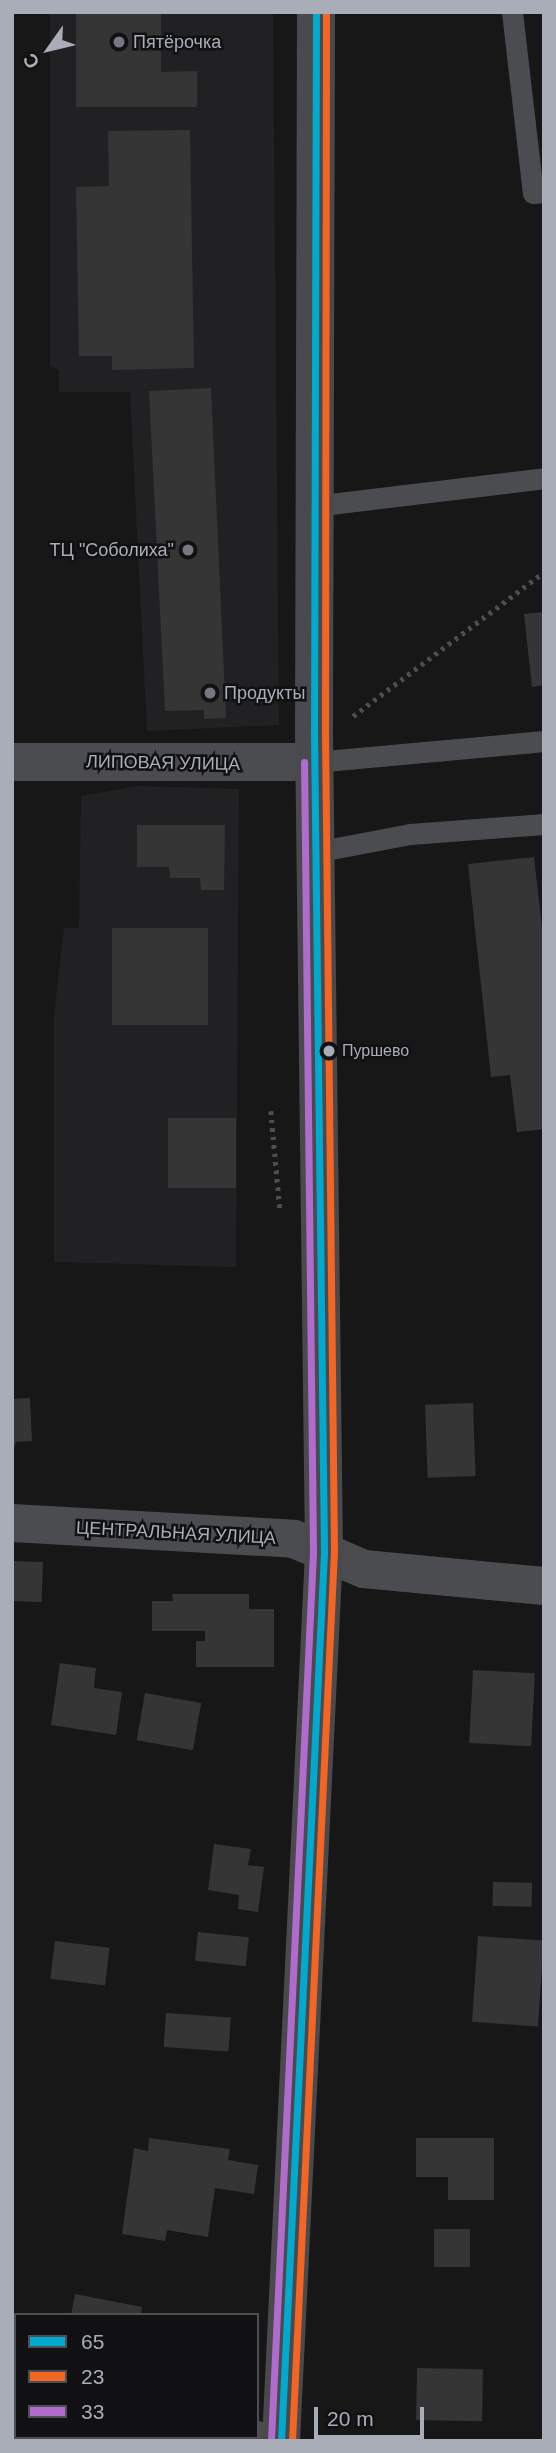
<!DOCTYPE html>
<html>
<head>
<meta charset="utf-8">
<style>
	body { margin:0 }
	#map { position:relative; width:556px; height:2453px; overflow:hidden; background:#171717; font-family:Helvetica,sans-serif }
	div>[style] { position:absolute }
	.built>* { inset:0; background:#212123 }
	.building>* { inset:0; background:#353536; transform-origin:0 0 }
	.path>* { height:4.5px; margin-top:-2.25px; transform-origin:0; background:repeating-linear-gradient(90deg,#4d4e52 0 3.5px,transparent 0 8.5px) }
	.lane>* { height:21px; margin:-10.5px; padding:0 10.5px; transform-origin:10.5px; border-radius:10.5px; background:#4b4c50 }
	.street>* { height:38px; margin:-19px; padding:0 19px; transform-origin:19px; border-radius:19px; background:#4b4c50 }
	.secondary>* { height:38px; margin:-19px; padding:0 19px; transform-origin:19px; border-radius:19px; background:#4a4a4e }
	.bus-1>* { height:7px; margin:-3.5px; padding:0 3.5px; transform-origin:3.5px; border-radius:3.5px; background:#00a9ce }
	.bus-2>* { height:7px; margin:-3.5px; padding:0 3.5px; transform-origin:3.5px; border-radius:3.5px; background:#f26522 }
	.bus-3>* { height:7px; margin:-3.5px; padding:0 3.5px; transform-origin:3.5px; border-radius:3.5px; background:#b06ccc }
	.dots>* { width:19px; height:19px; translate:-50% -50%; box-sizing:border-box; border:4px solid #111113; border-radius:50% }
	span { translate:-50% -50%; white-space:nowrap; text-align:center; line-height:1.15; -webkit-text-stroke:5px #111113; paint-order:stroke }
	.bus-label { font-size:16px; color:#a8adb8 }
	.left { translate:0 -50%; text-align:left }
	.poi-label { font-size:18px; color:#a8adb8 }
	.right { translate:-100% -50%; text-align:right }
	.street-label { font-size:18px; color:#a8adb8 }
	.frame { position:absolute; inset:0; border:14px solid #a8adb8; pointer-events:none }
	.legend { position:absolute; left:14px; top:2313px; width:245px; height:126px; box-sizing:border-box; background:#111113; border:2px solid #4d4f55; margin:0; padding:9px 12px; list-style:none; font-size:21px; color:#a8adb8 }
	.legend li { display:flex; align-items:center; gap:14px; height:35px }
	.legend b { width:35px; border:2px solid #4d4f55 }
	.north { position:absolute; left:14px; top:14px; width:70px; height:70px; -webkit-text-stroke:5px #111113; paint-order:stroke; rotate:236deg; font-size:19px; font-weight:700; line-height:28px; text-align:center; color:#a8adb8 }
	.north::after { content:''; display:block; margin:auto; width:24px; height:32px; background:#a8adb8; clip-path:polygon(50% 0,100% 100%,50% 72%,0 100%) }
	.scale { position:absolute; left:314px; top:2407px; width:110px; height:32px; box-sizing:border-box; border:4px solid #a8adb8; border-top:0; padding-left:9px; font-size:21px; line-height:24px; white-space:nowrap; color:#a8adb8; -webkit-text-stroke:5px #111113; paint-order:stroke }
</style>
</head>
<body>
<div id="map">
	<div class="built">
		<i style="clip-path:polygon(50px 12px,273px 12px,279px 725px,147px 731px,130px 392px,59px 392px,59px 371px,50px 366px)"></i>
		<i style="clip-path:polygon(137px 786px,239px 789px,236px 1267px,54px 1262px,54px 1015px,64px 928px,79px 928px,81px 796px)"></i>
	</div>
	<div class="building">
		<i style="clip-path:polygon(76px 12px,161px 12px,161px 72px,197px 71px,197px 107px,76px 107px)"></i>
		<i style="clip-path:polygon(190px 130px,194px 368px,112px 370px,112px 356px,79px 356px,76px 187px,109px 186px,108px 131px)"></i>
		<i style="clip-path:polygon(211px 388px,226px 718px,204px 719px,204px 710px,165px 711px,149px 391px)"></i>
		<i style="clip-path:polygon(544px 612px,544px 685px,532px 687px,524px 614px)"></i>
		<i style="clip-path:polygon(137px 825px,225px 825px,224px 890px,201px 890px,200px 878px,170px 878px,169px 867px,137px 867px)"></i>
		<i style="clip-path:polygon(534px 857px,544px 946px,544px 1129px,517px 1132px,510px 1075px,491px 1077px,468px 864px)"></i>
		<i style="left:112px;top:928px;width:96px;height:97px"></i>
		<i style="left:168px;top:1118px;width:68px;height:70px"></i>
		<i style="clip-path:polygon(30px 1398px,32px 1441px,16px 1442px,12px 1455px,12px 1399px)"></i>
		<i style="left:473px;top:1403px;width:73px;height:48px;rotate:88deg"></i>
		<i style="left:12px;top:1561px;width:31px;height:40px;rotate:2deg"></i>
		<i style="clip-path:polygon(172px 1594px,249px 1594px,249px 1609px,274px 1609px,274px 1667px,196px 1667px,196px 1641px,205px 1641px,205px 1631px,152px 1631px,152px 1601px,173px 1601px)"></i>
		<i style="clip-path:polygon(60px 1663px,96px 1668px,94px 1688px,122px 1692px,116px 1735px,51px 1725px)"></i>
		<i style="left:473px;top:1670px;width:62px;height:73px;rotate:3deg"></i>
		<i style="left:145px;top:1693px;width:57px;height:48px;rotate:10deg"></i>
		<i style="clip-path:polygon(214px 1844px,251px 1849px,248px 1865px,264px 1867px,258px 1912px,238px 1909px,239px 1895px,208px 1890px)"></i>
		<i style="left:493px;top:1882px;width:39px;height:24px;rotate:1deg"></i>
		<i style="left:198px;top:1932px;width:51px;height:29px;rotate:6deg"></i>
		<i style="left:478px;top:1936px;width:66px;height:86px;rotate:4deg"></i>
		<i style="left:55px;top:1941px;width:55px;height:38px;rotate:7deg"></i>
		<i style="left:166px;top:2013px;width:65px;height:34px;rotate:4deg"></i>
		<i style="clip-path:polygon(149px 2138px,230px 2149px,228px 2160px,258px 2165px,254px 2194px,215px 2188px,208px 2237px,167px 2230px,165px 2241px,122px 2234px,134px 2148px,148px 2151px)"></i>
		<i style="clip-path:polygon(416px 2138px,494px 2138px,494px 2200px,448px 2200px,448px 2177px,416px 2177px)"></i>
		<i style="left:434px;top:2229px;width:36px;height:38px"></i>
		<i style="clip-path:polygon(75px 2294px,142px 2307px,141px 2315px,71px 2315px)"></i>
		<i style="left:417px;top:2368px;width:66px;height:52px;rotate:1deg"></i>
	</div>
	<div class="path">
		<i style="left:353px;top:716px;width:239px;rotate:-37deg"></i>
		<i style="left:271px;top:1111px;width:99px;rotate:84.8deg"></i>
	</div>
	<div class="lane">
		<i style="left:512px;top:12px;width:182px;rotate:83.4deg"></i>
		<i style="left:533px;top:193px;width:11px;rotate:-5deg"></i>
		<i style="left:314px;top:506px;width:232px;rotate:-6.9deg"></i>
		<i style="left:314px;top:762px;width:231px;rotate:-5.2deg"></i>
		<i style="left:315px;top:852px;width:97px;rotate:-10.7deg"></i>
		<i style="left:410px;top:834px;width:134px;rotate:-4.3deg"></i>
	</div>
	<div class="street">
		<i style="left:12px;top:762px;width:302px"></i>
		<i style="left:12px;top:1523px;width:282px;rotate:3.2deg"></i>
		<i style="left:294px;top:1539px;width:76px;rotate:23.2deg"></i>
		<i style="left:364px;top:1569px;width:181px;rotate:5.4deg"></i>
		<i style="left:12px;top:2366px;width:4px;rotate:14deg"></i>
		<i style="left:248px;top:2437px;width:12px;rotate:20deg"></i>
	</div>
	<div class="secondary">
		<i style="left:281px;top:2441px;width:890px;rotate:-87.23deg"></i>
		<i style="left:324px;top:1552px;width:821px;rotate:-90.7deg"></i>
		<i style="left:314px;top:731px;width:719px;rotate:-89.84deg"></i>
	</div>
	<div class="bus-1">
		<i style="left:281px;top:2441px;width:890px;rotate:-87.23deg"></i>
		<i style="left:324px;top:1552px;width:821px;rotate:-90.7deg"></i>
		<i style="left:314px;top:731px;width:719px;rotate:-89.84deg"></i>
	</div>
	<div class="bus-2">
		<i style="left:292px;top:2441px;width:890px;rotate:-87.3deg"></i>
		<i style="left:334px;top:1552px;width:821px;rotate:-90.63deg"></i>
		<i style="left:325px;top:731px;width:719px;rotate:-89.92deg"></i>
	</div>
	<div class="bus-3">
		<i style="left:271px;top:2440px;width:889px;rotate:-87.29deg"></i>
		<i style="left:313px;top:1552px;width:790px;rotate:-90.65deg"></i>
	</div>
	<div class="dots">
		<i style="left:119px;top:42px;background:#757880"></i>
		<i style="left:188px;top:550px;background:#757880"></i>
		<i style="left:210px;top:693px;background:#757880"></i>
		<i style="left:329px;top:1051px;background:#a8adb8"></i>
	</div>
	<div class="bus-label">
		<span class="left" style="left:342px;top:1051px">Пуршево</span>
	</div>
	<div class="poi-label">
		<span class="left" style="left:133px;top:42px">Пятёрочка</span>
		<span class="right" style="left:174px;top:550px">ТЦ "Соболиха"</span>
		<span class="left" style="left:224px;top:693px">Продукты</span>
	</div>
	<div class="street-label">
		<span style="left:163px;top:763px;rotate:1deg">ЛИПОВАЯ УЛИЦА</span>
		<span style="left:176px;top:1533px;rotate:3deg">ЦЕНТРАЛЬНАЯ УЛИЦА</span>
	</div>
	<div class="frame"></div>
	<ul class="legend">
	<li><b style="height:9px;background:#00a9ce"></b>65</li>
	<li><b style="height:9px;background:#f26522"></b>23</li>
	<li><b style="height:9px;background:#b06ccc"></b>33</li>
	</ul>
	<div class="north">С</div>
	<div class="scale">20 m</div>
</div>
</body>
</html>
